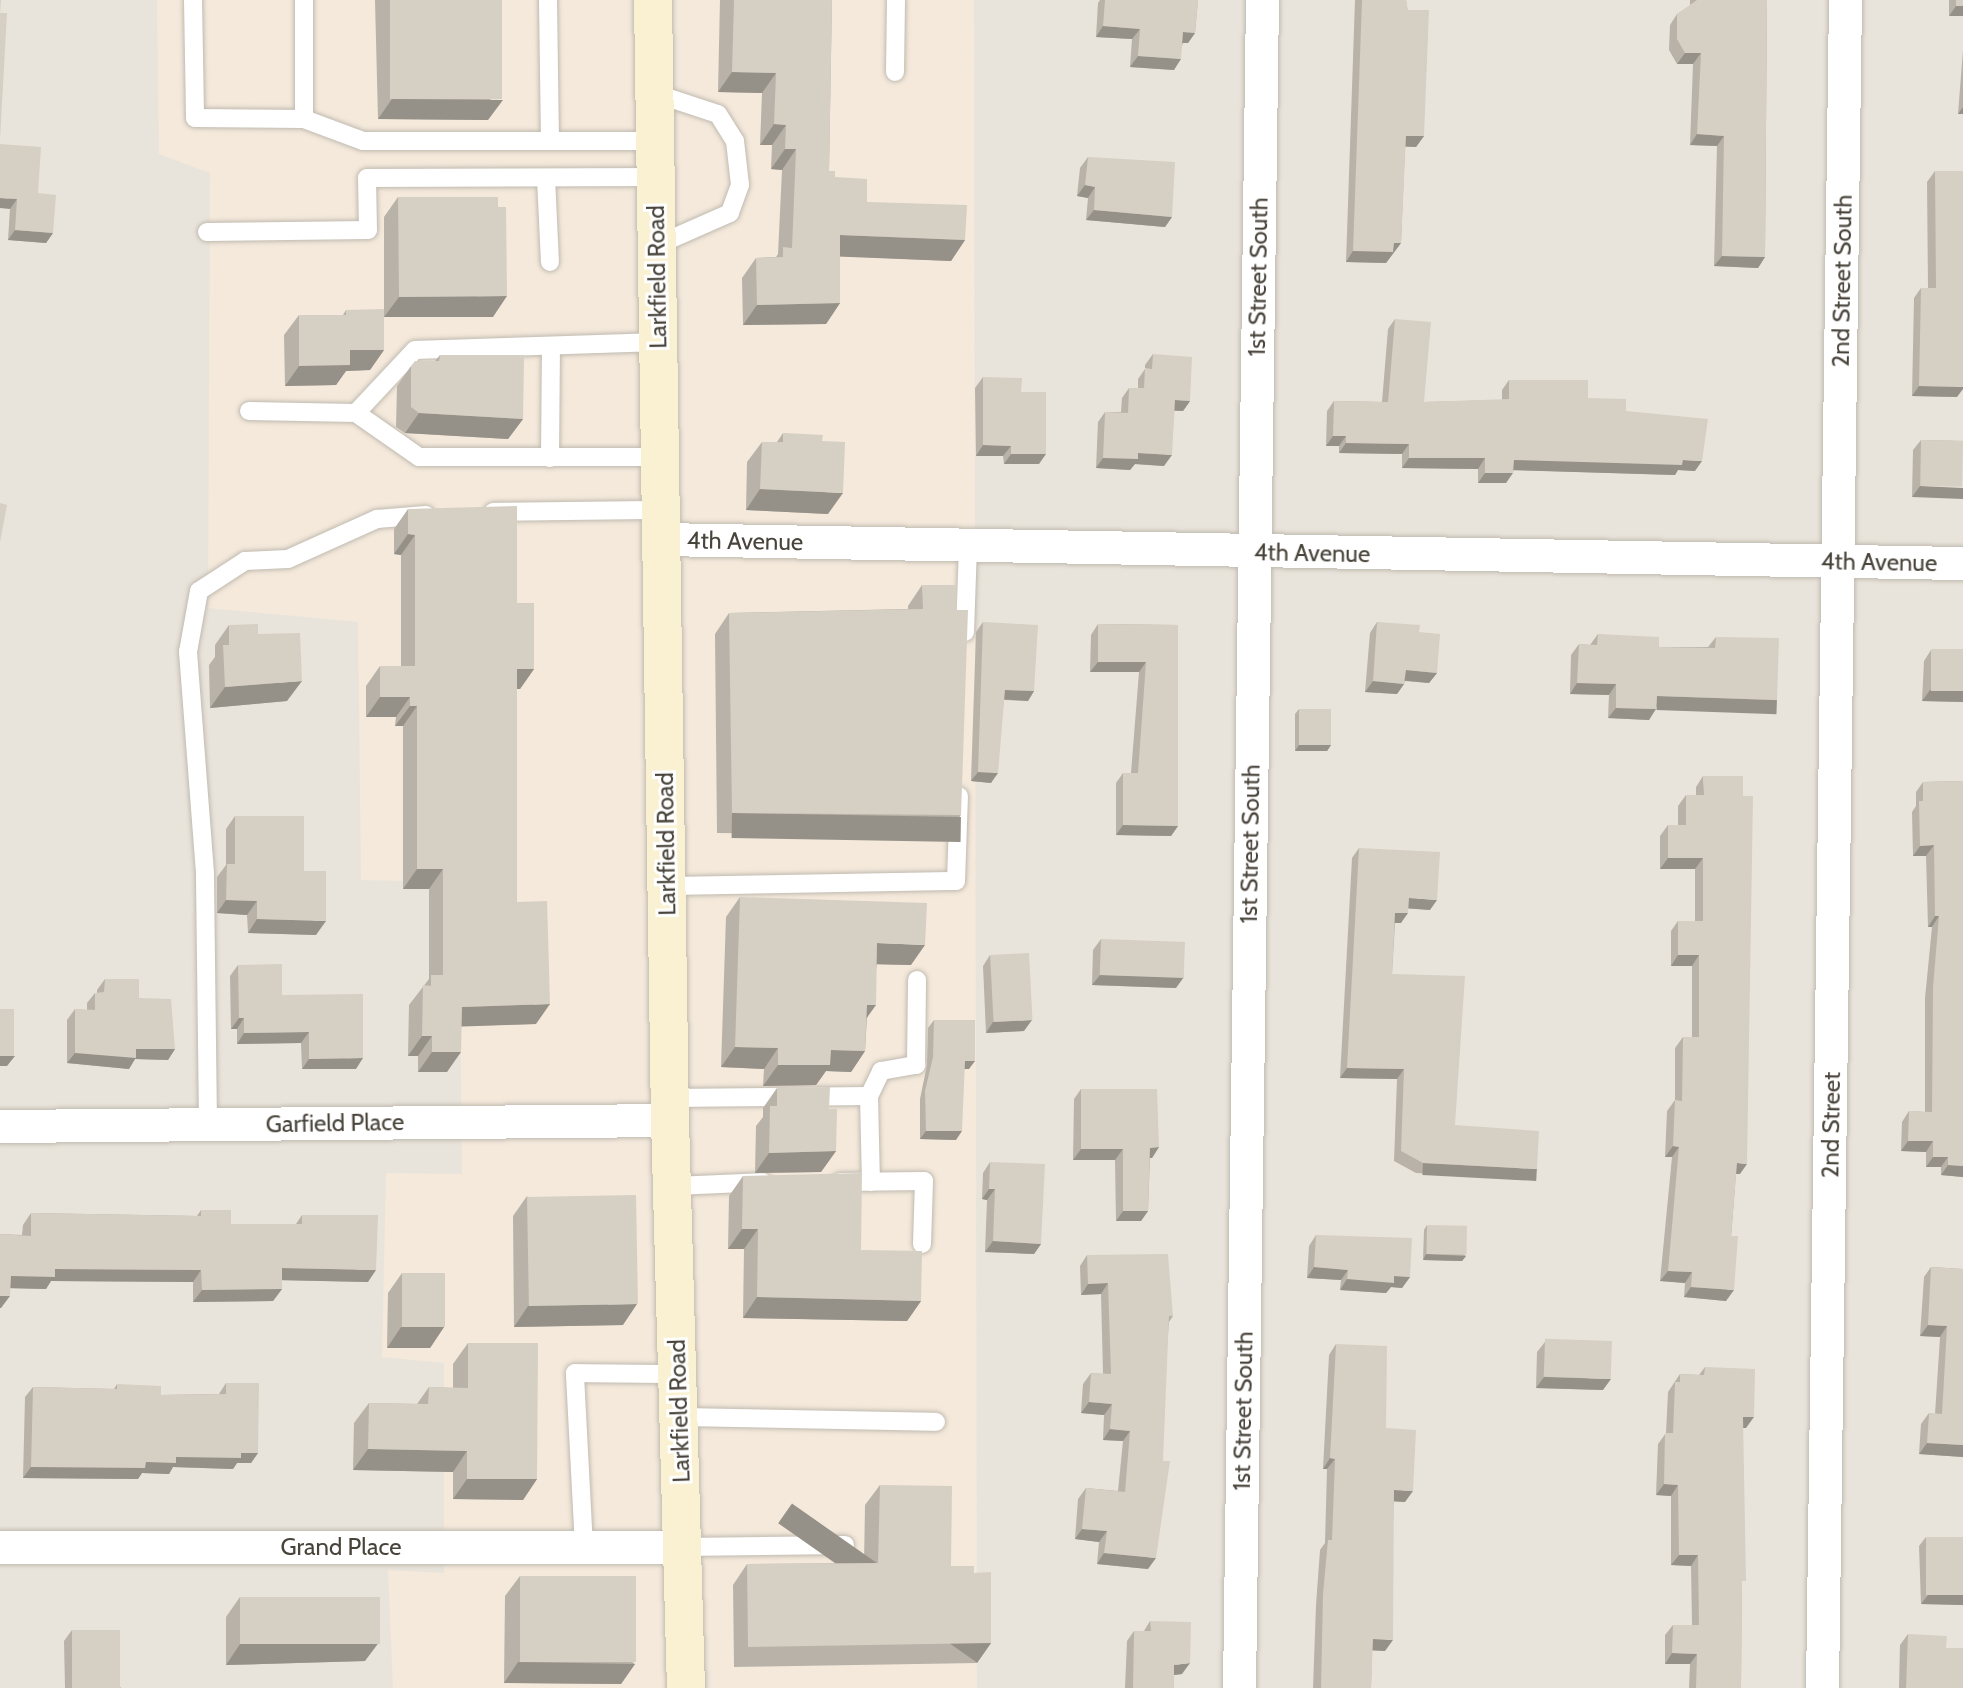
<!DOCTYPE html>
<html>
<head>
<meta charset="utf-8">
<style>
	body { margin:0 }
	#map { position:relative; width:1963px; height:1688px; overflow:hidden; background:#f5f3ed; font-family:Cabin,sans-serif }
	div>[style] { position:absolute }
	.residential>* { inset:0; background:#e9e4db; transform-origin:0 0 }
	.commercial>* { inset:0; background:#f4e9db }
	.roads { filter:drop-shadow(0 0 2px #c0bab0) drop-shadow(0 0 2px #c0bab0) }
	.lane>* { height:18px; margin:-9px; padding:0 9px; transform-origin:9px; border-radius:9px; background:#fff }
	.street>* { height:33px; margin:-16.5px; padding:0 16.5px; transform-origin:16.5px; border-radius:16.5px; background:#fff }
	.secondary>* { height:38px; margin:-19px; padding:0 19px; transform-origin:19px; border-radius:19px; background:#faf1d2 }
	.wall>* { inset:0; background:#b8b2a8 }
	.shaded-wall>* { inset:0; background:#969188; transform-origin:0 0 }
	.building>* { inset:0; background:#d6cfc3; transform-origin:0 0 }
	span { translate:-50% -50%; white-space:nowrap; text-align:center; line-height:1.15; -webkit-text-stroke:6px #fff; paint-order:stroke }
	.street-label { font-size:24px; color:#49443b }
</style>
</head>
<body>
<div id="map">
	<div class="residential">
		<i style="left:0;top:0;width:1963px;height:1688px"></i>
	</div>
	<div class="commercial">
		<i style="clip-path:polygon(157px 0,974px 0,977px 1688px,393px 1688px,388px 1570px,444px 1573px,444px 1363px,382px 1357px,386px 1173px,462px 1174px,459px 882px,361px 880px,358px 622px,208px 608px,210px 173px,159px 154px)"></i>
	</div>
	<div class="roads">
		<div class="lane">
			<i style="left:193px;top:0;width:118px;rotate:89deg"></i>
			<i style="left:195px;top:118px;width:109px;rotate:0.5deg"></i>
			<i style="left:304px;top:119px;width:63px;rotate:20.4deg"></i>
			<i style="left:363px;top:141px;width:292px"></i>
			<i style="left:548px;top:0;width:141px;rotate:89.2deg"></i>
			<i style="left:895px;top:72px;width:72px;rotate:-89.2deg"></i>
			<i style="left:654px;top:93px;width:67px;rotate:18.2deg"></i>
			<i style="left:718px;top:114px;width:32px;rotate:58deg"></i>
			<i style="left:735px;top:141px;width:44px;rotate:83.5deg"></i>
			<i style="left:740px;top:185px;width:30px;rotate:110deg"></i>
			<i style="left:730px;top:213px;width:80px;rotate:156.3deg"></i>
			<i style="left:304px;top:119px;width:119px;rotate:-90deg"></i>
			<i style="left:546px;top:178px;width:84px;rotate:87.3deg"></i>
			<i style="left:207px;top:232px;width:161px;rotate:-0.7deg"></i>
			<i style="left:368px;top:230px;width:52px;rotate:-91.1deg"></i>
			<i style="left:367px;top:178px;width:288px;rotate:-0.2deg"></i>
			<i style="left:249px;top:411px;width:107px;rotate:1.1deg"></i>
			<i style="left:356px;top:413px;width:77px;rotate:34.9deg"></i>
			<i style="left:419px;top:457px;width:241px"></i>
			<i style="left:356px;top:413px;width:86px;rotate:-46.9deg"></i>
			<i style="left:415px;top:350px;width:243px;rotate:-1.9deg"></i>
			<i style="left:550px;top:458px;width:112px;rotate:-89.5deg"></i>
			<i style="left:493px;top:512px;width:168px;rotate:-0.7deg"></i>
			<i style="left:965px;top:632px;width:87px;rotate:-88deg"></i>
			<i style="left:666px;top:886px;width:290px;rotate:-1deg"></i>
			<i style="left:956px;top:881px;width:85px;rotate:-88deg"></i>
			<i style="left:869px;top:1096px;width:86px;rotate:88.7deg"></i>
			<i style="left:670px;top:1098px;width:199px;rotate:-0.6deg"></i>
			<i style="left:869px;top:1096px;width:28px;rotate:-64deg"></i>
			<i style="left:881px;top:1071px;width:36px;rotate:-10deg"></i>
			<i style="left:916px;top:1065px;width:85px;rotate:-89.3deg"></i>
			<i style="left:208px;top:1124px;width:251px;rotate:-90.7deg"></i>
			<i style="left:205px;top:873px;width:222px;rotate:-94.4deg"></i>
			<i style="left:188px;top:652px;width:62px;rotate:-79.8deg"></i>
			<i style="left:199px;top:591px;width:55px;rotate:-33.1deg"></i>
			<i style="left:245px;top:561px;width:43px;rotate:-2.7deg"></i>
			<i style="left:288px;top:559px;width:98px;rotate:-24.2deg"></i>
			<i style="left:377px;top:519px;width:49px;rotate:-4.7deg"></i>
			<i style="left:840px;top:1182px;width:84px;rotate:-0.7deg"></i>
			<i style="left:924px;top:1181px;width:63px;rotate:91.8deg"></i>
			<i style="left:672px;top:1186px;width:91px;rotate:-2.5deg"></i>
			<i style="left:679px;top:1417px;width:257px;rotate:1.1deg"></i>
			<i style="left:584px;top:1547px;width:174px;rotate:-93deg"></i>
			<i style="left:575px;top:1373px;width:103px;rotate:0.6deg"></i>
			<i style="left:682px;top:1547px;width:163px;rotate:-0.7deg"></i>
		</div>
		<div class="street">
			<i style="left:661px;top:539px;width:1302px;rotate:1.06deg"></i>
			<i style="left:0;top:1126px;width:670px;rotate:-0.51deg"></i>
			<i style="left:0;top:1547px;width:682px"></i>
			<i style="left:1239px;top:1688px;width:1688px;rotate:-89.22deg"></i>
			<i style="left:1822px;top:1688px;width:1688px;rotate:-89.22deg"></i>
		</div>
		<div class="secondary">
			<i style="left:653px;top:0;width:1120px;rotate:89.13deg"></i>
			<i style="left:670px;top:1120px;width:568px;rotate:88.39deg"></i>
		</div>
	</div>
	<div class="wall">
		<i style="clip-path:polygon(375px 0,502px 0,488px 120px,378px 119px)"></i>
		<i style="clip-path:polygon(720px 0,832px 0,829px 171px,835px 177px,867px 202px,965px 240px,951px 261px,840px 256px,840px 303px,826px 324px,743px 325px,742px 278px,756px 258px,776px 257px,778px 254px,782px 170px,771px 169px,772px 145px,760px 145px,762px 93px,718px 92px)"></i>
		<i style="clip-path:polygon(1100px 0,1198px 0,1195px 33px,1188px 43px,1183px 43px,1174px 70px,1130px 67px,1132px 39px,1096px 37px,1098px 3px)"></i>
		<i style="clip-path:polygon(1355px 0,1406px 0,1424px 136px,1416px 147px,1405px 147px,1401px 243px,1386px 263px,1346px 262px)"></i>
		<i style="clip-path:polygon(1690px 0,1767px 0,1765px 257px,1758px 268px,1714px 266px,1717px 146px,1690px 145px,1693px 64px,1677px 64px,1669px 50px,1670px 25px,1677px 14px,1690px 6px)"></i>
		<i style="clip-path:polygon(1949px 0,1963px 0,1949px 16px)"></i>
		<i style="clip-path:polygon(1963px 50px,1963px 114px,1958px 114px)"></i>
		<i style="clip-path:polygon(0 144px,38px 193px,53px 233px,46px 243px,8px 240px,10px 209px)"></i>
		<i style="clip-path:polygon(1088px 157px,1172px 217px,1165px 227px,1086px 220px,1088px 198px,1077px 196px,1080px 168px)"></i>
		<i style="clip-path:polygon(1935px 171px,1957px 397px,1912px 396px,1914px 298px,1921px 288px,1928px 288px,1927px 182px)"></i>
		<i style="clip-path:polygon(398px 197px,493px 317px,384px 317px,384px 217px)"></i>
		<i style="clip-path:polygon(346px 310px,384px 350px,370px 370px,346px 371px,336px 385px,285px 386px,284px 335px,299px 315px,343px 315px)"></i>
		<i style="clip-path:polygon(1395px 319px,1424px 402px,1502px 400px,1502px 390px,1509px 380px,1588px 398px,1626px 411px,1695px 471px,1678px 470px,1675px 475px,1514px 470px,1506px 483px,1478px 483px,1478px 469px,1402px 468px,1402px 454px,1339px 453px,1339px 446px,1326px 446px,1327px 411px,1334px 401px,1382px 402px,1388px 329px)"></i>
		<i style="clip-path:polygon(1153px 354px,1190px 401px,1183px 411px,1174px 411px,1164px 466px,1135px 464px,1130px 470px,1096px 468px,1098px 422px,1105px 412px,1121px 412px,1122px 398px,1129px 388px,1138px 388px,1138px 379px,1145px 369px,1145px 365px)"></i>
		<i style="clip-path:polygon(440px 355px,523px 419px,508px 439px,405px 433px,396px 427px,397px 386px,411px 366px,435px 361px)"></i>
		<i style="clip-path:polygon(983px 377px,1021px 392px,1039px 464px,1004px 464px,1003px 456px,976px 456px,975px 388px)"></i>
		<i style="clip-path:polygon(783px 433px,822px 441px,828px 514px,746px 510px,747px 462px,762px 442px,777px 442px)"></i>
		<i style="clip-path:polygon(1921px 440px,1963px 441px,1912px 497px,1913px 450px)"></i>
		<i style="clip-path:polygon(408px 509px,517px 603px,534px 669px,520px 689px,517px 689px,517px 902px,536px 1024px,461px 1026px,447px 1072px,418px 1072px,418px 1056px,408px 1056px,409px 1005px,429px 979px,429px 889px,403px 889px,403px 726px,395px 726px,396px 717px,366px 717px,366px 686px,380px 666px,401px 666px,401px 555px,394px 554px,394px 529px)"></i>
		<i style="clip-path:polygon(922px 585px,961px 815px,946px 835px,717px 833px,715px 634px,729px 613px,908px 609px,908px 606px)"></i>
		<i style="clip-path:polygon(983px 622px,1034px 691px,1028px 701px,1004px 700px,991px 783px,971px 781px,976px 632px)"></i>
		<i style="clip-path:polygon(1377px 622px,1419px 632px,1437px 673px,1429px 683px,1405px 681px,1404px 684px,1397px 694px,1365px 692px,1370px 633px)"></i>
		<i style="clip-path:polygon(1098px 624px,1178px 625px,1178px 826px,1171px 836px,1116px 835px,1116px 783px,1123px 773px,1131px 773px,1139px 672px,1090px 672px,1091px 635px)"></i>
		<i style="clip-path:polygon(229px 625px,258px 634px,287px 701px,210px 708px,209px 665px,215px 657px,215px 645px)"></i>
		<i style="clip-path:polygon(1598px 634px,1659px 647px,1708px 647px,1716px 637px,1777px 700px,1770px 711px,1656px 707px,1649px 720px,1608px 718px,1609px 695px,1570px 694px,1571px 655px,1579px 644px,1590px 645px)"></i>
		<i style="clip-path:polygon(1963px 649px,1963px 702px,1922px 701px,1924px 661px,1931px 650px)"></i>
		<i style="clip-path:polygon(1299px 709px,1331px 745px,1327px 751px,1295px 751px,1295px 714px)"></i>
		<i style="clip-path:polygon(1703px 776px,1740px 1174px,1736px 1174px,1726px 1301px,1684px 1297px,1685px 1283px,1660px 1281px,1672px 1157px,1665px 1157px,1667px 1111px,1675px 1100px,1675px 1048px,1683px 1037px,1692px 1037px,1692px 966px,1671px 966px,1671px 931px,1678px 921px,1695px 921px,1695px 869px,1660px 869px,1660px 836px,1668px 825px,1678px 825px,1678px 806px,1686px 795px,1696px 795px,1696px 787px)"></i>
		<i style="clip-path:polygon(1963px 781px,1963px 1177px,1941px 1175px,1941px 1167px,1926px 1167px,1926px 1152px,1901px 1151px,1902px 1122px,1909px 1111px,1925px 1112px,1925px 998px,1932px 927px,1928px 927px,1926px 856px,1913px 856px,1912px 812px,1916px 806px,1916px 792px,1923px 782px)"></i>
		<i style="clip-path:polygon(235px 816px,304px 871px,316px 935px,248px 933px,247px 915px,217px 913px,217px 877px,226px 865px,226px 829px)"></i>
		<i style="clip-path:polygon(1359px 848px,1430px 910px,1408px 908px,1401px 923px,1395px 923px,1392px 974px,1455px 1125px,1530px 1179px,1416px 1173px,1394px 1161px,1397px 1079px,1340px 1078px,1352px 858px)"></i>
		<i style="clip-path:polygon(740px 897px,911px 965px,877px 964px,867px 1018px,865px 1051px,851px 1072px,826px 1071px,816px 1085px,763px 1086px,764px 1069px,721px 1067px,726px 917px)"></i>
		<i style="clip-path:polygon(1101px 939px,1176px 988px,1092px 985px,1093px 950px)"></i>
		<i style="clip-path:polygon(990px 955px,1024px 1031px,986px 1033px,983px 966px)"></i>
		<i style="clip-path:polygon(238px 965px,282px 995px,356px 1069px,302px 1069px,301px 1043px,237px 1044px,237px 1029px,231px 1029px,230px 976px)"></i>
		<i style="clip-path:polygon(105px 979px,139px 998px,175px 1049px,168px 1060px,135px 1059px,129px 1069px,67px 1063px,67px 1020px,75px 1009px,87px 1010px,87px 1003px,95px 993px,97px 993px,97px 990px)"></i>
		<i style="clip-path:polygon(934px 1020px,969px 1069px,964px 1069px,956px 1140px,920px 1139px,920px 1099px,927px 1065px,928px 1028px)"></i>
		<i style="clip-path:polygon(777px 1088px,829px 1109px,836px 1151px,821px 1172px,755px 1173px,756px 1126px,763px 1117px,763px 1108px)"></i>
		<i style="clip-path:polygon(1081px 1089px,1159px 1147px,1152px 1158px,1150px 1158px,1148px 1211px,1141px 1221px,1116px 1221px,1115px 1160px,1073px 1160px,1074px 1099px)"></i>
		<i style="clip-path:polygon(990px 1162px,1041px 1244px,1034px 1254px,985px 1252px,987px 1200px,982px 1199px,983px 1173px)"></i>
		<i style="clip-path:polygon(743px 1176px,861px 1250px,921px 1301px,907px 1321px,743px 1318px,744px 1249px,728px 1249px,729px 1196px)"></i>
		<i style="clip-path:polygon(527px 1196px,623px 1325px,514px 1327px,513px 1216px)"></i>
		<i style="clip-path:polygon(201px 1210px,231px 1224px,296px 1224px,302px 1215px,368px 1282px,282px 1280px,282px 1289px,273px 1301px,193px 1302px,193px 1282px,51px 1281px,46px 1289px,10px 1288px,1px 1308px,0 1308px,0 1234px,22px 1235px,23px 1225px,31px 1213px,197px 1216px)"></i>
		<i style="clip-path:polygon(1427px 1225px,1466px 1256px,1462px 1261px,1423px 1260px,1424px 1230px)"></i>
		<i style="clip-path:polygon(1316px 1235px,1410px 1277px,1402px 1288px,1391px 1287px,1386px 1293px,1340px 1290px,1341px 1280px,1307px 1278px,1309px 1246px)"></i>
		<i style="clip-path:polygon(1087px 1255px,1173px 1316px,1169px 1322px,1148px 1569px,1097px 1564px,1099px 1542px,1075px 1539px,1078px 1499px,1086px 1488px,1118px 1491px,1123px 1441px,1103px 1440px,1104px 1415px,1081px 1413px,1083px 1384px,1091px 1373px,1103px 1374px,1101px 1294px,1081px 1295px,1080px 1266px)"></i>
		<i style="clip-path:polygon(1931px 1267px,1963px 1269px,1963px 1457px,1919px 1454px,1921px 1424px,1929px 1413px,1935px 1414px,1940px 1337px,1920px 1336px,1924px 1277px)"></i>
		<i style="clip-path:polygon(402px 1273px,444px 1327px,430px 1348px,387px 1348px,388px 1293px)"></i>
		<i style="clip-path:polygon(1545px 1342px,1603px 1390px,1536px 1388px,1537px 1352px)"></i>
		<i style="clip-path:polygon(468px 1343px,537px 1479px,523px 1500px,453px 1499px,453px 1472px,353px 1470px,354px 1423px,369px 1403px,417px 1404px,429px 1387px,453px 1388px,453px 1364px)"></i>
		<i style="clip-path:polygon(1336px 1344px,1386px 1428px,1405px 1502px,1394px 1501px,1385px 1651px,1372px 1650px,1371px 1688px,1313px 1688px,1316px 1605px,1320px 1550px,1325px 1543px,1327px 1469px,1323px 1469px,1329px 1355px)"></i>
		<i style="clip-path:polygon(1705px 1367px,1746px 1428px,1743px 1428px,1741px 1688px,1689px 1688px,1690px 1664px,1665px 1664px,1665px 1635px,1673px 1625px,1692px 1625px,1691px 1566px,1671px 1565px,1671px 1496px,1656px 1495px,1658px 1444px,1666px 1433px,1668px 1392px,1680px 1374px,1699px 1375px)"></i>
		<i style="clip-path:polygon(226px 1383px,258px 1453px,251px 1463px,237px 1463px,233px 1469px,173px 1467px,169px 1474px,142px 1473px,138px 1479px,23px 1478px,25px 1397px,33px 1387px,114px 1389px,117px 1384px,161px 1395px,219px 1394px)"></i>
		<i style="clip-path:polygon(880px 1485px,951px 1566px,974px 1573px,991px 1643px,977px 1663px,734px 1667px,733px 1585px,747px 1564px,864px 1563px,865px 1505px)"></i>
		<i style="clip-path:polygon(1926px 1537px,1963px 1605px,1921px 1604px,1919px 1546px)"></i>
		<i style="clip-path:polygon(520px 1576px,635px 1664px,621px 1684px,504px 1683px,505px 1596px)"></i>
		<i style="clip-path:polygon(240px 1597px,365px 1661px,226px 1665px,226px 1617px)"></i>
		<i style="clip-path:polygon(1150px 1621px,1182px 1674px,1174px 1675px,1174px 1688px,1125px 1688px,1127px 1641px,1134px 1631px,1144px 1631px)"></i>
		<i style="clip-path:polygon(72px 1630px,121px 1688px,65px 1688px,64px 1641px)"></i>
		<i style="clip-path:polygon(1908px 1634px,1946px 1648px,1963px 1688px,1899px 1688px,1900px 1645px)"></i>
	</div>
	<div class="shaded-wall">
		<i style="clip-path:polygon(1956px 6px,1963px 6px,1963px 16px,1949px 16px)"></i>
		<i style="clip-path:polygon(1103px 26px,1140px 29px,1132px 39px,1096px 37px)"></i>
		<i style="clip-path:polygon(1183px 32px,1195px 33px,1188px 43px,1176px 43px)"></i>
		<i style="clip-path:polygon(1685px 53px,1701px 53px,1693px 64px,1677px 64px)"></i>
		<i style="clip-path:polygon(1138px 56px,1181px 59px,1174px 70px,1130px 67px)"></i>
		<i style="clip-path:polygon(732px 72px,776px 73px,762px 93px,718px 92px)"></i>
		<i style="clip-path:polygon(392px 99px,503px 100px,488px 120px,378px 119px)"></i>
		<i style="clip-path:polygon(1963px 107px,1963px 114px,1958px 114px)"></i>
		<i style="clip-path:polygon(774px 124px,786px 125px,772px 145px,760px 145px)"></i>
		<i style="clip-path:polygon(1697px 134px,1724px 136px,1717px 146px,1690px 145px)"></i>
		<i style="clip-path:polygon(1406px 136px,1424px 136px,1416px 147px,1399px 146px)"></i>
		<i style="clip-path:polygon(785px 149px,796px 149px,782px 170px,771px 169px)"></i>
		<i style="clip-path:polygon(1085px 185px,1095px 187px,1088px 198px,1077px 196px)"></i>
		<i style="clip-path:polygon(0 198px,17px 199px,10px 209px,0 208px)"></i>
		<i style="clip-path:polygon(1094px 210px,1172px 217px,1165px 227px,1086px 220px)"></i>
		<i style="clip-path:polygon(15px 230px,53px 233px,46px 243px,8px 240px)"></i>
		<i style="clip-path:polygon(840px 235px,965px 240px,951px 261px,825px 256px)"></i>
		<i style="clip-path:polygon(1394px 243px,1401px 243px,1386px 263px,1346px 262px,1353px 251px)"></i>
		<i style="clip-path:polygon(1722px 256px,1765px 257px,1758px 268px,1714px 266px)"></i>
		<i style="clip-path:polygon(507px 296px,493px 317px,384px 317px,399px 297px)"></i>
		<i style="clip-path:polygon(840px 303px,826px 324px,743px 325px,757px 305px)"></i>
		<i style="clip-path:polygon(350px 350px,384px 350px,370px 370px,346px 371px,336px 385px,285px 386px,299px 366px)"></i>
		<i style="clip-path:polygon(1919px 386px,1963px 387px,1963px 389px,1957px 397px,1912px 396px)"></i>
		<i style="clip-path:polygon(1175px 400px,1190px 401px,1183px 411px,1167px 410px)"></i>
		<i style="clip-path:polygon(419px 413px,523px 419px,508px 439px,405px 433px)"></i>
		<i style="clip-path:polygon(1333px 436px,1346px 436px,1339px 446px,1326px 446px)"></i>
		<i style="clip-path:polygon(1346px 443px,1409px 444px,1402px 454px,1339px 453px)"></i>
		<i style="clip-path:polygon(983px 445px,1011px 446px,1003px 456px,976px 456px)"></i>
		<i style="clip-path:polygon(1138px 453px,1172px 455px,1164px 466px,1135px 464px,1130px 470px,1096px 468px,1103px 458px)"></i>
		<i style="clip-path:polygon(1011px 454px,1046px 454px,1039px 464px,1004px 464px)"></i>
		<i style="clip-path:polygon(1409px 458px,1485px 458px,1478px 469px,1402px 468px)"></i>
		<i style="clip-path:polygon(1514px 460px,1683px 460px,1702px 461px,1695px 471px,1678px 470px,1675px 475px,1507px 470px)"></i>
		<i style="clip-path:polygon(1485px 473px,1513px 473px,1506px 483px,1478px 483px)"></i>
		<i style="clip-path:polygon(1920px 486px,1963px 488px,1963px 499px,1912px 497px)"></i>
		<i style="clip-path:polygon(760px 489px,843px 493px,828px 514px,746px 510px)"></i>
		<i style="clip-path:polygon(408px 534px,415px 535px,401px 555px,394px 554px)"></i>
		<i style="clip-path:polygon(1098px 662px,1146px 662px,1139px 672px,1090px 672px)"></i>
		<i style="clip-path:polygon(517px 669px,534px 669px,520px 689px,503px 689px)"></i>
		<i style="clip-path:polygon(1406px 670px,1437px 673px,1429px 683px,1398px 680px)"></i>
		<i style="clip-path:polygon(302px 681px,287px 701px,210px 708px,225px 687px)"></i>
		<i style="clip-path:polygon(1373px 681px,1404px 684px,1397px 694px,1365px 692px)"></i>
		<i style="clip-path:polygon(1577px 683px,1616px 684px,1609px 695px,1570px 694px)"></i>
		<i style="clip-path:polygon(1005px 690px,1034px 691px,1028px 701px,998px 699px)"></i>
		<i style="clip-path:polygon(1930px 690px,1963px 691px,1963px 702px,1922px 701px)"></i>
		<i style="left:1657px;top:696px;width:120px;height:14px;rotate:2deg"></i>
		<i style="clip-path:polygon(380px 697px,410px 697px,396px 717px,366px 717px)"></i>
		<i style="clip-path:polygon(410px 706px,417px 706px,403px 726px,395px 726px)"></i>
		<i style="clip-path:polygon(1616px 708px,1656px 709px,1649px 720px,1608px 718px)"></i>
		<i style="clip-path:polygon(1299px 745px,1331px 745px,1327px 751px,1295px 751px)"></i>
		<i style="clip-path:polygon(978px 772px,998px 773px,991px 783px,971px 781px)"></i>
		<i style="left:732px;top:813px;width:229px;height:25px;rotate:1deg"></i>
		<i style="clip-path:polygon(1123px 825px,1178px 826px,1171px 836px,1116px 835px)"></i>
		<i style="clip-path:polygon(1934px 845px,1926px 856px,1913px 856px,1920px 846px)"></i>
		<i style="clip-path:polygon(1668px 858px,1703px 858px,1695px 869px,1660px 869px)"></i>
		<i style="clip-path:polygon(417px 869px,443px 869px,429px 889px,403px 889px)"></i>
		<i style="clip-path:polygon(1409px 898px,1437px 900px,1430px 910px,1402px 908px)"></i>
		<i style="clip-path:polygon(226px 900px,257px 901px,247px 915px,217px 913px)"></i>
		<i style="clip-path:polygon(1395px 913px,1408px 913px,1401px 923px,1388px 923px)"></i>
		<i style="clip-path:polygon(1935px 916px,1939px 916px,1932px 927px,1928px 927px)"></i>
		<i style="clip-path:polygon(257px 919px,326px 921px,316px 935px,248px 933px)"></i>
		<i style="clip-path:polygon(877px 943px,925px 945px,911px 965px,863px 964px)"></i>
		<i style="clip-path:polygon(1678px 955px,1699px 955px,1692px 966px,1671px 966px)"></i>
		<i style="clip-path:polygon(1100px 975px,1184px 977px,1176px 988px,1092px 985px)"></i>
		<i style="clip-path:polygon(550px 1004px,536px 1024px,448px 1027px,462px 1007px)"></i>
		<i style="clip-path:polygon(867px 1005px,876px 1005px,861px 1026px)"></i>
		<i style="clip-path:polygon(239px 1018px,244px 1018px,237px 1029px,231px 1029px)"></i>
		<i style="clip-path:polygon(1032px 1020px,1024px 1031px,986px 1033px,993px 1022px)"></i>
		<i style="clip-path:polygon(309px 1032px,301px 1043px,237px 1044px,244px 1033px)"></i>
		<i style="clip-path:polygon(422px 1036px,432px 1036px,418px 1056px,408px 1056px)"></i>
		<i style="clip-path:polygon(735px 1047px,778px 1048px,764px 1069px,721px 1067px)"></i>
		<i style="clip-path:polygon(136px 1049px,175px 1049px,168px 1060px,135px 1059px,129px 1069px,67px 1063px,75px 1053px)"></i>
		<i style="clip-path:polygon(831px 1050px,865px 1051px,851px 1072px,826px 1071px,816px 1085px,763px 1086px,778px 1065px)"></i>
		<i style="clip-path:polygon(432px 1052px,461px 1052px,447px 1072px,418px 1072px)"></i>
		<i style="clip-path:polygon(0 1056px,15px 1056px,7px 1066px,0 1066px)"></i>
		<i style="clip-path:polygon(363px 1058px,356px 1069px,302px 1069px,309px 1059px)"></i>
		<i style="clip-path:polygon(965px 1061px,975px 1061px,969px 1069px,959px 1069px)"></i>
		<i style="clip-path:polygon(1347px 1068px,1404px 1069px,1397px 1079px,1340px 1078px)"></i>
		<i style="clip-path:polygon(926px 1131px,962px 1131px,956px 1140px,920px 1139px)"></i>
		<i style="clip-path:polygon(1908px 1141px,1933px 1141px,1926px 1152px,1901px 1151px)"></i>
		<i style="clip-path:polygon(1673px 1146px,1679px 1147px,1672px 1157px,1665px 1157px)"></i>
		<i style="clip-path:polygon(1159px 1147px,1152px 1158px,1142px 1158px,1150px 1148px)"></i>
		<i style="clip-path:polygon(1081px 1149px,1123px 1149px,1115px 1160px,1073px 1160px)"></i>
		<i style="clip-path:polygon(836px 1151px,821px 1172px,755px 1173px,769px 1153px)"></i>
		<i style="clip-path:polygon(1933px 1157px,1948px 1157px,1941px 1167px,1926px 1167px)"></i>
		<i style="left:1423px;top:1163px;width:114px;height:12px;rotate:3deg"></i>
		<i style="clip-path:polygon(1737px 1163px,1747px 1164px,1740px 1174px,1729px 1174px)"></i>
		<i style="clip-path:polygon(1948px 1165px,1963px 1166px,1963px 1177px,1941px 1175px)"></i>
		<i style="clip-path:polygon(989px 1189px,995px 1189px,987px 1200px,982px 1199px)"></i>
		<i style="clip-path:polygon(1123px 1211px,1148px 1211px,1141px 1221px,1116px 1221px)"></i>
		<i style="clip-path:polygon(742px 1229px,758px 1229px,744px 1249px,728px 1249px)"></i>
		<i style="clip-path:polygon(993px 1241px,1041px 1244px,1034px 1254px,985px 1252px)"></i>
		<i style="clip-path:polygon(1426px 1254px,1466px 1256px,1462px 1261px,1423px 1260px)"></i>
		<i style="clip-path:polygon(1314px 1267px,1348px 1270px,1341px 1280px,1307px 1278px)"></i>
		<i style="clip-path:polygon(282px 1268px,376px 1270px,368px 1282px,273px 1280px)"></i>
		<i style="clip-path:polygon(55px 1269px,201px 1270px,193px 1282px,51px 1281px,46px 1289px,3px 1288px,11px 1276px)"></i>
		<i style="clip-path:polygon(1668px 1271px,1692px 1272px,1685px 1283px,1660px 1281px)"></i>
		<i style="clip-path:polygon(1394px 1276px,1410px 1277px,1402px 1288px,1391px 1287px,1386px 1293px,1340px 1290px,1347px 1279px)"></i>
		<i style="clip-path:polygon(1108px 1283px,1101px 1294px,1081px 1295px,1088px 1284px)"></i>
		<i style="clip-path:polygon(1691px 1287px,1734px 1290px,1726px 1301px,1684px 1297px)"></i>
		<i style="clip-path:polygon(282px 1289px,273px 1301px,193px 1302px,202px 1290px)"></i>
		<i style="clip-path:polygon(0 1296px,10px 1296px,1px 1308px,0 1308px)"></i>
		<i style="clip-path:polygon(757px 1297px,921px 1301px,907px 1321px,743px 1318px)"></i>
		<i style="clip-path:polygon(637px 1304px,623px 1325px,514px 1327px,528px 1306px)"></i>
		<i style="clip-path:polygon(1928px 1325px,1947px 1326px,1940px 1337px,1920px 1336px)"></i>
		<i style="clip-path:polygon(401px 1327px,444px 1327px,430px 1348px,387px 1348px)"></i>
		<i style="clip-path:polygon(1544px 1377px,1611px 1379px,1603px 1390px,1536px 1388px)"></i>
		<i style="clip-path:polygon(1089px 1402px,1112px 1404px,1104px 1415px,1081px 1413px)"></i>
		<i style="clip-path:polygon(1743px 1417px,1754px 1417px,1746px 1428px,1735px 1428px)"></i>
		<i style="clip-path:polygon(1110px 1429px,1130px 1431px,1123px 1441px,1103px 1440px)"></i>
		<i style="clip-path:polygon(1927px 1443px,1963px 1445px,1963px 1457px,1919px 1454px)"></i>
		<i style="clip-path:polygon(368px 1449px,467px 1451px,453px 1472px,353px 1470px)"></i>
		<i style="clip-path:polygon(241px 1453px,258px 1453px,251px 1463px,237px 1463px,233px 1469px,173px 1467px,169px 1474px,142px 1473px,138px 1479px,23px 1478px,31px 1467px,146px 1462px,176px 1457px)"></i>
		<i style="clip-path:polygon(1330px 1458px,1335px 1459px,1327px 1469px,1323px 1469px)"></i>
		<i style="clip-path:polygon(467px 1479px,537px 1479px,523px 1500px,453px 1499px)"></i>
		<i style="clip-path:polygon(1664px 1484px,1678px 1485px,1671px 1496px,1656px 1495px)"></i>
		<i style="clip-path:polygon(1394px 1490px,1413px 1491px,1405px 1502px,1386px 1501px)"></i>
		<i style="clip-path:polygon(1082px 1529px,1107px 1531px,1099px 1542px,1075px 1539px)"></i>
		<i style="clip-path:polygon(1104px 1553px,1156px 1558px,1148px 1569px,1097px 1564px)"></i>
		<i style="clip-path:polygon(1679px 1555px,1698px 1555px,1691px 1566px,1671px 1565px)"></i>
		<i style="clip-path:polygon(1928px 1595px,1963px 1595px,1963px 1605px,1921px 1604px)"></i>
		<i style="clip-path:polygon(1373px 1639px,1393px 1640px,1385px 1651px,1365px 1650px)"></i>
		<i style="clip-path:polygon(380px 1641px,365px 1661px,226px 1665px,240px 1644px)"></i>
		<i style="left:991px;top:1643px;width:24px;height:243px;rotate:125deg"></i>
		<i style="clip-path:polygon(1672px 1653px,1697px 1654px,1690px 1664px,1665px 1664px)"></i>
		<i style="clip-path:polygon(518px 1662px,635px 1664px,621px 1684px,504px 1683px)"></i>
		<i style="clip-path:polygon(1190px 1663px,1182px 1674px,1166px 1676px,1174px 1665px)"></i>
	</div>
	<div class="building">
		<i style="clip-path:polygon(0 0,1px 0,0 13px,7px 13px,0 140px)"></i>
		<i style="left:390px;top:0;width:112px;height:99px"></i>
		<i style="clip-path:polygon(734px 0,832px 0,829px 171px,835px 171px,835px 177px,867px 179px,867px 202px,967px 205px,965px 240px,840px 235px,840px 303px,757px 305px,756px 258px,783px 257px,783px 247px,792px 248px,796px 149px,785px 149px,786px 125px,774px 124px,776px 73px,732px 72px)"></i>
		<i style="clip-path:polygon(1105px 0,1198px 0,1195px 33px,1183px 32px,1181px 59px,1138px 56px,1140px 29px,1103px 26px)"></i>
		<i style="clip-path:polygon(1362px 0,1406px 0,1408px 10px,1429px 10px,1424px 136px,1406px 136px,1401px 243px,1394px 243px,1393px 252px,1353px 251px)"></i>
		<i style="clip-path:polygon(1697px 0,1767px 0,1765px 257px,1722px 256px,1724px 136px,1697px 134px,1701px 53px,1685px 53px,1677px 39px,1677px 14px)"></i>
		<i style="left:1956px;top:0;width:7px;height:6px"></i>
		<i style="clip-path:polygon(0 144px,41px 147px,38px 193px,56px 195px,53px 233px,15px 230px,17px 199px,0 198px)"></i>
		<i style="clip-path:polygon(1088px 157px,1175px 162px,1172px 217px,1094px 210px,1095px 187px,1085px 185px)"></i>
		<i style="clip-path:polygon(1935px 171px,1963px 171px,1963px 387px,1919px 386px,1921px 288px,1936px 288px)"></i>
		<i style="clip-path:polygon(398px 197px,498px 197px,498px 207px,506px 207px,507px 296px,399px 297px)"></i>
		<i style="clip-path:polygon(384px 309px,384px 350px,350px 350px,350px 365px,299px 366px,299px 315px,346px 315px,346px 310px)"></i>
		<i style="clip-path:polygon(1395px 319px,1431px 322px,1424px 402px,1509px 399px,1509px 380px,1588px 380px,1588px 398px,1626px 399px,1626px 411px,1708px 419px,1702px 461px,1683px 460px,1682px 465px,1514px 460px,1513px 473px,1485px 473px,1485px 458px,1409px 458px,1409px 444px,1346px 443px,1346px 436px,1333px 436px,1334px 401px,1388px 402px)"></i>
		<i style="clip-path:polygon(1153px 354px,1192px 357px,1190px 401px,1175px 400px,1172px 455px,1138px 453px,1138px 459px,1103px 458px,1105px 412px,1128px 413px,1129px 388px,1144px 388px,1145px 368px,1152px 369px)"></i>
		<i style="clip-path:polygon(440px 355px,524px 355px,523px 419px,419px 413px,411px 407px,411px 366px,415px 361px,439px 361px)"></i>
		<i style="clip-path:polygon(983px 377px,1022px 378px,1021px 392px,1046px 392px,1046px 454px,1011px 454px,1011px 446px,983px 445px)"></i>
		<i style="clip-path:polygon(783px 433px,823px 435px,822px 441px,845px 442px,843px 493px,760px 489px,762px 442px,783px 442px)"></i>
		<i style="left:1921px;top:440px;width:42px;height:46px;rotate:1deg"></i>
		<i style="clip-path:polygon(0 503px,7px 505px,0 542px)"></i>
		<i style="clip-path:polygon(517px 506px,517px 603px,534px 603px,534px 669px,517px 669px,517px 902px,547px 901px,550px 1004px,462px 1007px,461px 1052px,432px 1052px,432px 1036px,422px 1036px,423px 985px,431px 986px,431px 975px,443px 975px,443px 869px,417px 869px,417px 706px,410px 706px,410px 697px,380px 697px,380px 666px,415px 666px,415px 535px,408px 534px,408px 509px)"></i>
		<i style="clip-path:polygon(922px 585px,956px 585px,957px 610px,968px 610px,961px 815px,732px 813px,729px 613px,923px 609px)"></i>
		<i style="clip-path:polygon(983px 622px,1038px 625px,1034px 691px,1005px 690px,998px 773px,978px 772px)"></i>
		<i style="clip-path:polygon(1377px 622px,1420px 625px,1419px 632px,1440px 634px,1437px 673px,1406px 670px,1404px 684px,1373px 681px)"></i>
		<i style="clip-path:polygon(258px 624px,258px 634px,300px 633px,302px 681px,225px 687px,223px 645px,229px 645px,229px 625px)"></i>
		<i style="clip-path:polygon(1098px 624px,1178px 625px,1178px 826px,1123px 825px,1123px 773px,1138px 773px,1146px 662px,1098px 662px)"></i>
		<i style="clip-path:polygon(1598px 634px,1659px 637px,1659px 647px,1715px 648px,1716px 637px,1779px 638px,1777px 700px,1657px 696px,1656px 709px,1616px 708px,1616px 684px,1577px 683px,1579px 644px,1597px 645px)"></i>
		<i style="left:1963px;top:649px;width:42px;height:32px;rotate:90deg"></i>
		<i style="left:1299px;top:709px;width:32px;height:36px"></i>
		<i style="clip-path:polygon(1703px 776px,1743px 776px,1743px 796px,1753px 796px,1747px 1164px,1737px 1163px,1731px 1236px,1738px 1236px,1734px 1290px,1691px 1287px,1692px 1272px,1668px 1271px,1679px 1147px,1673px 1146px,1675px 1100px,1682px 1101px,1683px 1037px,1699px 1037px,1699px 955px,1678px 955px,1678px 921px,1703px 921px,1703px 858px,1668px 858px,1668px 825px,1686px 825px,1686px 795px,1704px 795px)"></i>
		<i style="clip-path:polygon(1963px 781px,1963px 1166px,1948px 1165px,1948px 1157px,1933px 1157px,1933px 1141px,1908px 1141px,1909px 1111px,1932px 1112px,1933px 987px,1939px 916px,1935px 916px,1934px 845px,1920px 846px,1919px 801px,1923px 801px,1923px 782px)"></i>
		<i style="clip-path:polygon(235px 816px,304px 816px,304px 871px,326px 871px,326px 921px,257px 919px,257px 901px,226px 900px,227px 864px,235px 864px)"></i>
		<i style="clip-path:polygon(1359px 848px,1440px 852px,1437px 900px,1409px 898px,1408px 913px,1395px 913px,1392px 974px,1465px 976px,1455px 1125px,1539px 1131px,1537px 1169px,1423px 1163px,1401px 1151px,1404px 1069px,1347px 1068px)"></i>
		<i style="clip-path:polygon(740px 897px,927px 903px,925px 945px,877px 943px,876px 1005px,867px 1005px,865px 1051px,831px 1050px,830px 1065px,778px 1065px,778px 1048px,735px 1047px)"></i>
		<i style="left:1101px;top:939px;width:84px;height:36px;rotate:2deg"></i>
		<i style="left:1029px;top:953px;width:67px;height:39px;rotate:87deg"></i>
		<i style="clip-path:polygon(282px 964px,282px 995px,363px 994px,363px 1058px,309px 1059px,309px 1032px,244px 1033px,244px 1018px,239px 1018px,238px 965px)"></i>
		<i style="clip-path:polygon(105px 979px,139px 979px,139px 998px,171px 999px,175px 1049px,136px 1049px,136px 1058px,75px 1053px,75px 1009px,95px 1010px,95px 993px,104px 992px)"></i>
		<i style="left:0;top:1009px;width:14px;height:47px"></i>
		<i style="clip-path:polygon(934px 1020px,975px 1020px,975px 1061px,965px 1061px,962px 1131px,926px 1131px,925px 1091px,933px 1057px)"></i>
		<i style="clip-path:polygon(830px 1087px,829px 1109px,837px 1109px,836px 1151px,769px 1153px,770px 1106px,777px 1106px,777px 1088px)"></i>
		<i style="clip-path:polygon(1081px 1089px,1157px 1089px,1159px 1147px,1150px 1148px,1148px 1211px,1123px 1211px,1123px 1149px,1081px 1149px)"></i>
		<i style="clip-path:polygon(990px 1162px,1045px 1164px,1041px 1244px,993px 1241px,995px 1189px,989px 1189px)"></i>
		<i style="clip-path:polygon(862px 1173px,861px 1250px,922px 1251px,921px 1301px,757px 1297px,758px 1229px,742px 1229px,743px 1176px)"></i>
		<i style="left:636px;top:1195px;width:109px;height:109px;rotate:89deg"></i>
		<i style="clip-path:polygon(201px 1210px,231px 1210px,231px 1224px,302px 1224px,302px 1215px,378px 1215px,376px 1270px,282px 1268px,282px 1289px,202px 1290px,201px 1270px,55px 1269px,55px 1277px,11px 1276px,10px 1296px,0 1296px,0 1234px,31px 1236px,31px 1213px,201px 1216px)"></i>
		<i style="left:1427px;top:1225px;width:40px;height:29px;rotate:1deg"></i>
		<i style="clip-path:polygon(1316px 1235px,1412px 1238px,1410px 1277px,1394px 1276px,1394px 1283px,1347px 1279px,1348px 1270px,1314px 1267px)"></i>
		<i style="clip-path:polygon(1168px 1254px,1173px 1316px,1169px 1316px,1163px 1461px,1170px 1461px,1156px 1558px,1104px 1553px,1107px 1531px,1082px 1529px,1086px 1488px,1125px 1492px,1130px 1431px,1110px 1429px,1112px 1404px,1089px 1402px,1091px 1373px,1111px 1374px,1108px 1283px,1088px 1284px,1087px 1255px)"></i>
		<i style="clip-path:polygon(1931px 1267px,1963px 1269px,1963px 1445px,1927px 1443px,1929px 1413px,1942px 1414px,1947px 1326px,1928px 1325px)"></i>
		<i style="left:402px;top:1273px;width:43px;height:54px"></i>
		<i style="left:1612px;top:1341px;width:38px;height:67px;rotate:92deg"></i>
		<i style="clip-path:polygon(468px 1343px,538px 1343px,537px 1479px,467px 1479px,467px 1451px,368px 1449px,369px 1403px,428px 1404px,429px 1387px,468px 1388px)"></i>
		<i style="clip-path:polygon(1336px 1344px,1387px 1346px,1386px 1428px,1416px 1430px,1413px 1491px,1394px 1490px,1393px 1640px,1373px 1639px,1371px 1688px,1321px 1688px,1323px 1594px,1328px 1540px,1332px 1540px,1335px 1459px,1330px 1458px)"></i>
		<i style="clip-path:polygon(1705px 1367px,1755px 1369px,1754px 1417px,1743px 1417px,1746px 1581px,1742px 1581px,1741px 1688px,1696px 1688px,1697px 1654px,1672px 1653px,1673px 1625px,1699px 1625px,1698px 1555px,1679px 1555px,1678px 1485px,1664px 1484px,1665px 1433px,1673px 1433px,1675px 1382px,1680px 1382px,1680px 1374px,1704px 1375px)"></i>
		<i style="clip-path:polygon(226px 1383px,259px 1383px,258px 1453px,241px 1453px,241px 1458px,176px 1457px,176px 1463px,146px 1462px,145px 1468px,31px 1467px,33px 1387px,117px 1389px,117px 1384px,161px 1386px,161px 1395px,226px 1394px)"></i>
		<i style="clip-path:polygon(880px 1485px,952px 1486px,951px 1566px,974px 1566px,974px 1573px,991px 1572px,991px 1643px,748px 1647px,747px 1564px,878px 1563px)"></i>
		<i style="left:1926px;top:1537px;width:37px;height:58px"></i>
		<i style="left:520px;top:1576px;width:116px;height:86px"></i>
		<i style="left:240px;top:1597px;width:140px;height:47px"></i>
		<i style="clip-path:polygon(1150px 1621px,1191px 1622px,1190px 1663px,1174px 1665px,1174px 1688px,1133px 1688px,1134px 1631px,1151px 1631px)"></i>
		<i style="left:72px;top:1630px;width:48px;height:58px"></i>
		<i style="clip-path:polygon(1908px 1634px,1947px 1636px,1946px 1648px,1963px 1648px,1963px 1688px,1906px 1688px)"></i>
	</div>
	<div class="street-label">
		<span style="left:657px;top:277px;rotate:-91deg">Larkfield Road</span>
		<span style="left:1258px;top:277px;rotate:-89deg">1st Street South</span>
		<span style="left:1842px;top:281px;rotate:-89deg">2nd Street South</span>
		<span style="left:745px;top:541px;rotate:1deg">4th Avenue</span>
		<span style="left:1312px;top:553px;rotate:1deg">4th Avenue</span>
		<span style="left:1879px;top:562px;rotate:1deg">4th Avenue</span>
		<span style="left:666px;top:844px;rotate:-91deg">Larkfield Road</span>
		<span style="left:1250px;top:844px;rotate:-89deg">1st Street South</span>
		<span style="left:335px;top:1123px;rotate:-1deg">Garfield Place</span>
		<span style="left:1831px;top:1125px;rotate:-89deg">2nd Street</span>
		<span style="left:679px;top:1411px;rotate:-92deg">Larkfield Road</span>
		<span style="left:1243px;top:1411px;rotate:-89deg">1st Street South</span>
		<span style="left:341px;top:1547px">Grand Place</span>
	</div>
</div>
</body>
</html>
